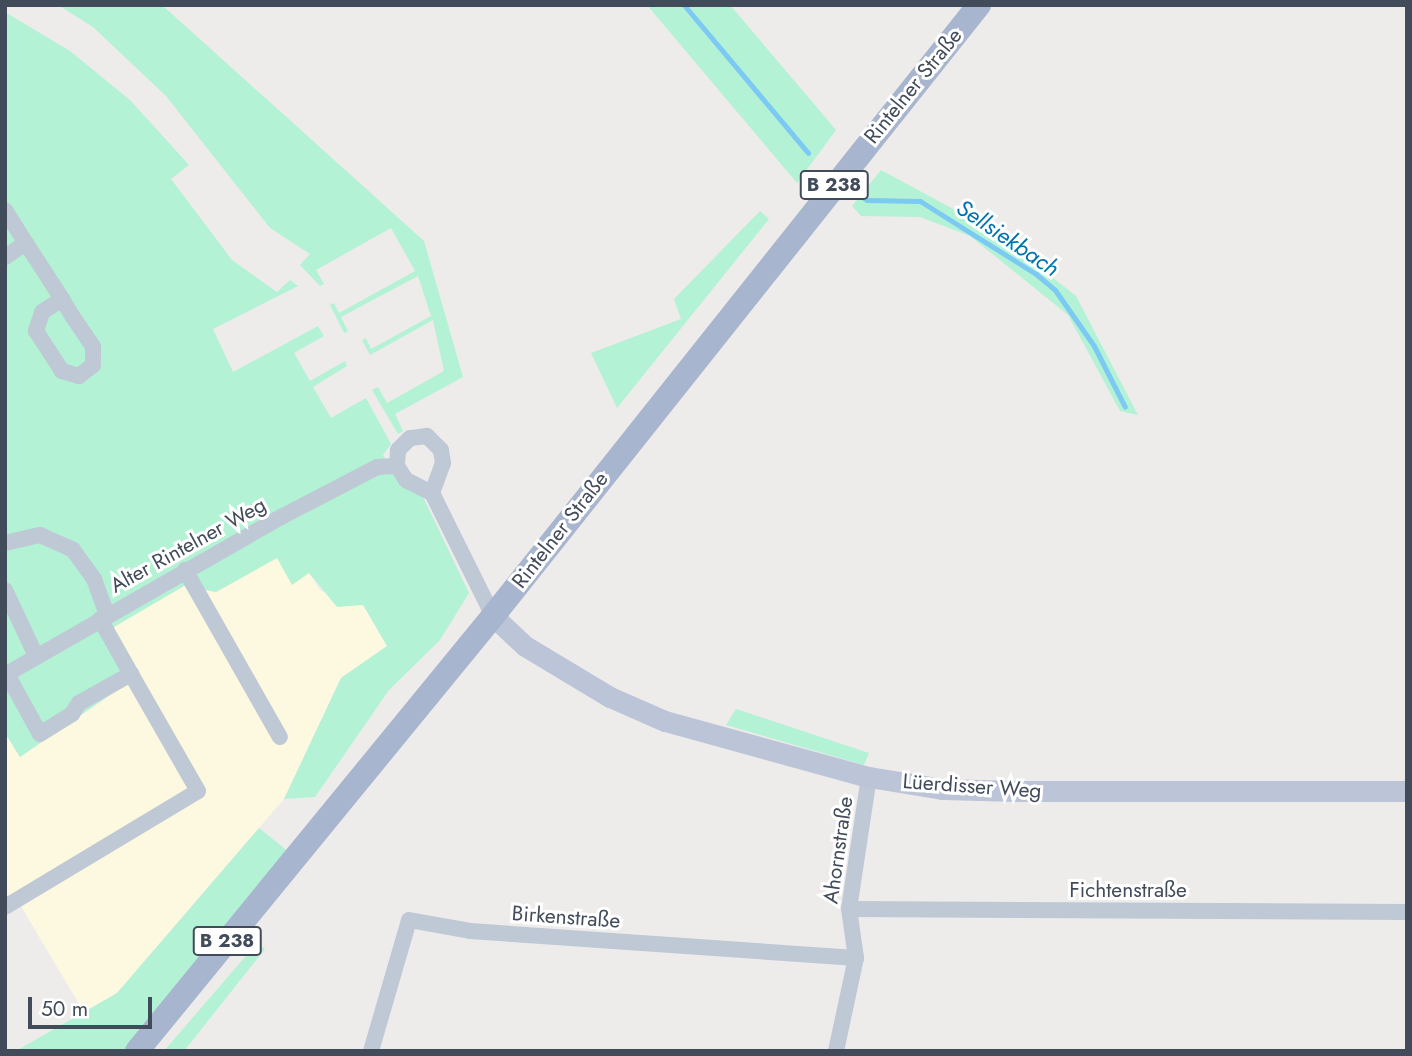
<!DOCTYPE html>
<html>
<head>
<meta charset="utf-8">
<style>
	body { margin:0 }
	#map { position:relative; width:1412px; height:1056px; overflow:hidden; background:#eeebeb; font-family:Jost,sans-serif }
	div>[style] { position:absolute }
	.commercial>* { inset:0; background:#fdf9e0 }
	.green>* { inset:0; background:#b3f2d4 }
	.stream>* { height:5px; margin:-2.5px; padding:0 2.5px; transform-origin:2.5px; border-radius:2.5px; background:#7ccaf3 }
	.street>* { height:16px; margin:-8px; padding:0 8px; transform-origin:8px; border-radius:8px; background:#bfc8d5 }
	.secondary>* { height:21px; margin:-10.5px; padding:0 10.5px; transform-origin:10.5px; border-radius:10.5px; background:#bbc5d7 }
	.primary>* { height:24px; margin:-12px; padding:0 12px; transform-origin:12px; border-radius:12px; background:#a7b5ce }
	span { translate:-50% -50%; white-space:nowrap; text-align:center; line-height:1.15; -webkit-text-stroke:6px #fff; paint-order:stroke }
	.shield-label span { padding:2px 5px; background:#fff; border:2px solid; border-radius:5px; -webkit-text-stroke-width:0 }
	.shield-label { font-size:19px; color:#424b5a; font-weight:700 }
	.street-label { font-size:21px; color:#424b5a }
	.water-label { font-size:23px; color:#0072af; font-style:italic }
	.frame { position:absolute; inset:0; border:7px solid #424b5a; pointer-events:none }
	.scale { position:absolute; left:28px; top:997px; width:124px; height:32px; box-sizing:border-box; border:4px solid #424b5a; border-top:0; padding-left:9px; font-size:21px; line-height:24px; white-space:nowrap; color:#424b5a; -webkit-text-stroke:5px #fff; paint-order:stroke }
</style>
</head>
<body>
<div id="map">
	<div class="commercial">
		<i style="clip-path:polygon(277px 558px,309px 573px,321px 591px,363px 604px,387px 646px,341px 678px,284px 799px,117px 993px,85px 1014px,15px 896px,5px 901px,5px 733px,20px 757px,127px 684px,101px 634px,184px 586px,216px 592px)"></i>
	</div>
	<div class="green">
		<i style="clip-path:polygon(58px 5px,162px 5px,424px 241px,463px 377px,395px 414px,403px 431px,398px 434px,372px 390px,378px 387px,387px 403px,444px 371px,433px 320px,370px 355px,362px 340px,366px 338px,371px 349px,431px 316px,418px 276px,341px 317px,348px 331px,344px 333px,330px 305px,334px 303px,339px 313px,415px 271px,391px 228px,316px 270px,324px 284px,320px 286px,300px 265px,310px 254px,270px 228px,166px 96px,93px 27px)"></i>
		<i style="clip-path:polygon(647px 5px,730px 5px,836px 130px,797px 183px)"></i>
		<i style="clip-path:polygon(5px 12px,70px 51px,130px 100px,189px 165px,171px 179px,232px 260px,277px 292px,290px 280px,298px 286px,213px 329px,233px 372px,318px 326px,324px 336px,294px 353px,310px 381px,345px 361px,347px 366px,313px 387px,331px 418px,366px 398px,391px 444px,383px 455px,399px 479px,423px 497px,469px 593px,440px 640px,389px 690px,315px 797px,284px 799px,341px 678px,387px 646px,363px 605px,337px 607px,309px 573px,292px 585px,277px 558px,216px 592px,184px 586px,102px 634px,127px 683px,20px 757px,5px 733px)"></i>
		<i style="clip-path:polygon(881px 170px,994px 231px,1076px 296px,1138px 415px,1120px 411px,1068px 315px,970px 236px,920px 217px,861px 216px,852px 206px)"></i>
		<i style="clip-path:polygon(760px 211px,769px 219px,617px 408px,591px 353px,681px 319px,674px 299px)"></i>
		<i style="clip-path:polygon(736px 709px,869px 753px,864px 765px,726px 725px)"></i>
		<i style="clip-path:polygon(259px 828px,295px 857px,127px 1051px,16px 1051px,117px 993px)"></i>
		<i style="clip-path:polygon(257px 943px,265px 949px,184px 1051px,164px 1051px)"></i>
	</div>
	<div class="stream">
		<i style="left:684px;top:5px;width:193px;rotate:50deg"></i>
		<i style="left:854px;top:192px;width:15px;rotate:32deg"></i>
		<i style="left:867px;top:200px;width:53px;rotate:1.1deg"></i>
		<i style="left:920px;top:201px;width:137px;rotate:32.2deg"></i>
		<i style="left:1036px;top:274px;width:25px;rotate:40deg"></i>
		<i style="left:1055px;top:290px;width:68px;rotate:55.1deg"></i>
		<i style="left:1094px;top:346px;width:68px;rotate:63.1deg"></i>
	</div>
	<div class="street">
		<i style="left:5px;top:210px;width:39px;rotate:58deg"></i>
		<i style="left:5px;top:257px;width:25px;rotate:-34deg"></i>
		<i style="left:26px;top:243px;width:67px;rotate:57.3deg"></i>
		<i style="left:62px;top:299px;width:21px;rotate:59deg"></i>
		<i style="left:73px;top:317px;width:36px;rotate:56deg"></i>
		<i style="left:93px;top:347px;width:18px;rotate:90deg"></i>
		<i style="left:93px;top:365px;width:18px;rotate:142deg"></i>
		<i style="left:79px;top:376px;width:18px;rotate:-164deg"></i>
		<i style="left:62px;top:371px;width:48px;rotate:-123deg"></i>
		<i style="left:36px;top:331px;width:20px;rotate:-72deg"></i>
		<i style="left:42px;top:312px;width:24px;rotate:-33deg"></i>
		<i style="left:432px;top:493px;width:32px;rotate:-70deg"></i>
		<i style="left:443px;top:463px;width:13px;rotate:-99deg"></i>
		<i style="left:441px;top:450px;width:20px;rotate:-135deg"></i>
		<i style="left:427px;top:436px;width:17px;rotate:173deg"></i>
		<i style="left:410px;top:438px;width:17px;rotate:135deg"></i>
		<i style="left:398px;top:450px;width:16px;rotate:94deg"></i>
		<i style="left:397px;top:466px;width:17px;rotate:57deg"></i>
		<i style="left:406px;top:480px;width:29px;rotate:27deg"></i>
		<i style="left:432px;top:493px;width:137px;rotate:63.6deg"></i>
		<i style="left:5px;top:543px;width:36px;rotate:-13deg"></i>
		<i style="left:40px;top:535px;width:36px;rotate:24deg"></i>
		<i style="left:73px;top:550px;width:36px;rotate:54deg"></i>
		<i style="left:94px;top:579px;width:37px;rotate:70deg"></i>
		<i style="left:185px;top:570px;width:192px;rotate:60.4deg"></i>
		<i style="left:5px;top:590px;width:73px;rotate:64.8deg"></i>
		<i style="left:7px;top:674px;width:68px;rotate:61.2deg"></i>
		<i style="left:40px;top:734px;width:38px;rotate:-32deg"></i>
		<i style="left:72px;top:714px;width:13px;rotate:-58deg"></i>
		<i style="left:79px;top:703px;width:60px;rotate:-29.1deg"></i>
		<i style="left:131px;top:674px;width:63px;rotate:-119.4deg"></i>
		<i style="left:5px;top:675px;width:320px;rotate:-29.8deg"></i>
		<i style="left:283px;top:516px;width:106px;rotate:-27.5deg"></i>
		<i style="left:377px;top:467px;width:20px;rotate:-3deg"></i>
		<i style="left:5px;top:907px;width:225px;rotate:-31deg"></i>
		<i style="left:198px;top:791px;width:135px;rotate:-119.8deg"></i>
		<i style="left:849px;top:909px;width:558px;rotate:0.31deg"></i>
		<i style="left:371px;top:1051px;width:136px;rotate:-73.8deg"></i>
		<i style="left:409px;top:920px;width:62px;rotate:10.2deg"></i>
		<i style="left:470px;top:931px;width:387px;rotate:4deg"></i>
		<i style="left:836px;top:1051px;width:95px;rotate:-77.9deg"></i>
		<i style="left:856px;top:958px;width:49px;rotate:-98.1deg"></i>
		<i style="left:849px;top:909px;width:134px;rotate:-81.4deg"></i>
	</div>
	<div class="secondary">
		<i style="left:493px;top:616px;width:44px;rotate:43.2deg"></i>
		<i style="left:525px;top:646px;width:99px;rotate:31deg"></i>
		<i style="left:610px;top:697px;width:60px;rotate:23.6deg"></i>
		<i style="left:665px;top:721px;width:212px;rotate:15.4deg"></i>
		<i style="left:869px;top:777px;width:74px;rotate:9.3deg"></i>
		<i style="left:942px;top:789px;width:77px;rotate:1.5deg"></i>
		<i style="left:1019px;top:791px;width:388px"></i>
	</div>
	<div class="primary">
		<i style="left:137px;top:1051px;width:562px;rotate:-50.7deg"></i>
		<i style="left:493px;top:616px;width:781px;rotate:-51.5deg"></i>
	</div>
	<div class="shield-label">
		<span style="left:834px;top:185px">B 238</span>
		<span style="left:227px;top:941px">B 238</span>
	</div>
	<div class="street-label">
		<span style="left:913px;top:86px;rotate:-51deg">Rintelner Straße</span>
		<span style="left:560px;top:530px;rotate:-52deg">Rintelner Straße</span>
		<span style="left:188px;top:545px;rotate:-29deg">Alter Rintelner Weg</span>
		<span style="left:972px;top:786px;rotate:4deg">Lüerdisser Weg</span>
		<span style="left:838px;top:850px;rotate:-82deg">Ahornstraße</span>
		<span style="left:1128px;top:890px">Fichtenstraße</span>
		<span style="left:566px;top:917px;rotate:4deg">Birkenstraße</span>
	</div>
	<div class="water-label">
		<span style="left:1008px;top:238px;rotate:34deg">Sellsiekbach</span>
	</div>
	<div class="frame"></div>
	<div class="scale">50 m</div>
</div>
</body>
</html>
